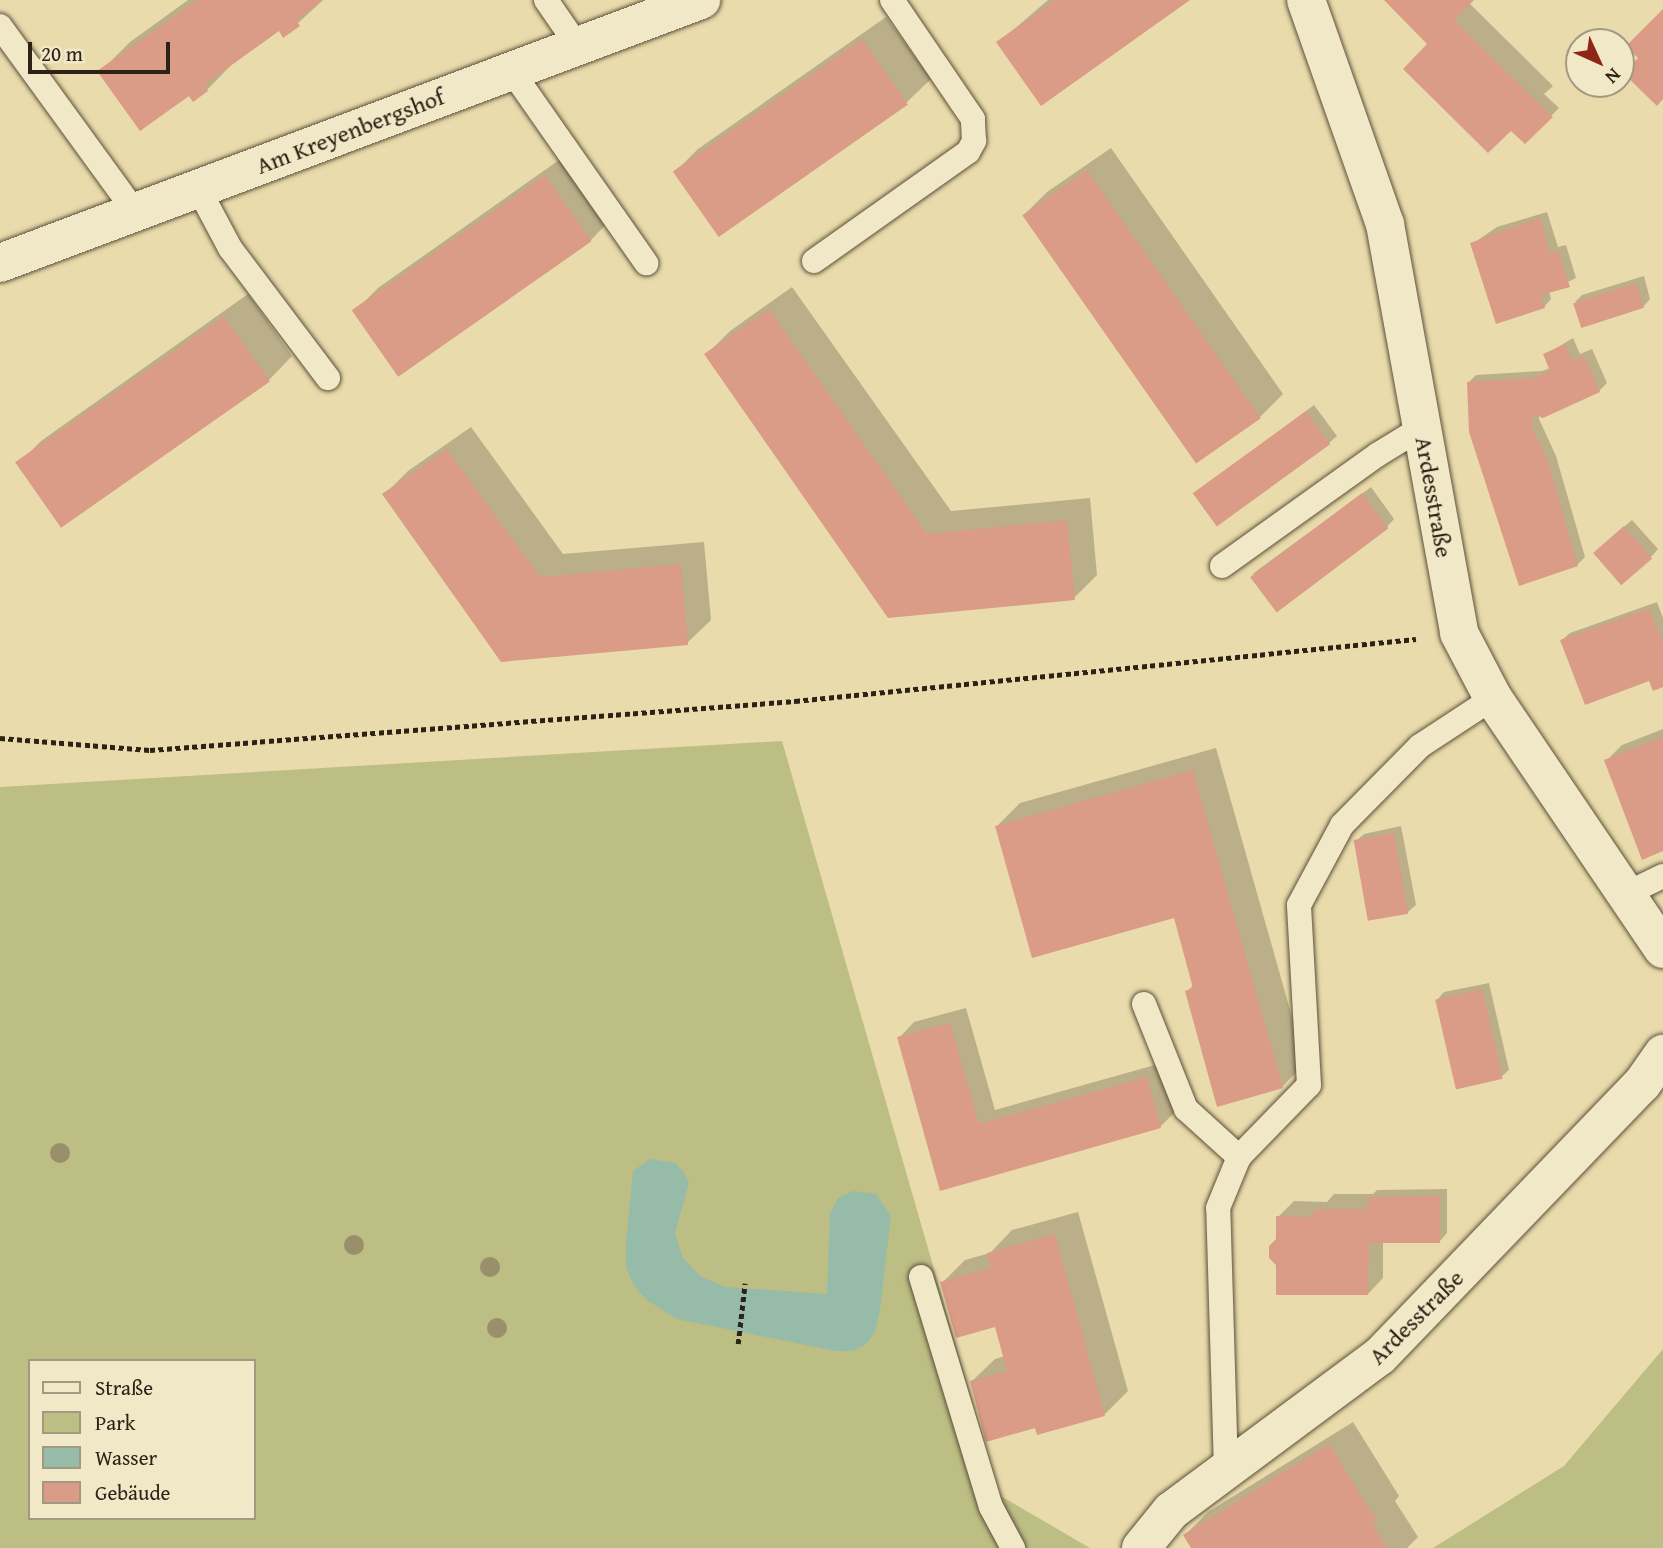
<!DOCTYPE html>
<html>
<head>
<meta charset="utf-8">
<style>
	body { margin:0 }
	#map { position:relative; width:1663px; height:1548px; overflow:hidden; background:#e9dbab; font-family:"Gentium Book Plus",serif }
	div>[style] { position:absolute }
	.green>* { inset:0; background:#bcbe84 }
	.water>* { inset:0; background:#97bba9 }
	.shadow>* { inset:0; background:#0003 }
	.building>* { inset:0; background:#da9b87; transform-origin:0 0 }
	.path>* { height:4.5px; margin-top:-2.25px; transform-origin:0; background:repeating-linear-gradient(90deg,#2e2116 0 5px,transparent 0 8.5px) }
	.roads { filter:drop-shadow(0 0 2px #5d503b) drop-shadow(0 0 2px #5d503b) }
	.lane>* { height:24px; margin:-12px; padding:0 12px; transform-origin:12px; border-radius:12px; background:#f1e8c8 }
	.street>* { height:38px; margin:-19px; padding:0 19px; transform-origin:19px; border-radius:19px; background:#f1e8c8 }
	.trees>* { width:20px; height:20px; margin:-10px; border-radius:50%; background:#9a8f6b }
	span { translate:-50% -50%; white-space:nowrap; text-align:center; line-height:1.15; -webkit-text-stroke:5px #f1e8c8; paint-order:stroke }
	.street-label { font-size:24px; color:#2e2116 }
	.legend { position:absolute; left:28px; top:1359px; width:228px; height:161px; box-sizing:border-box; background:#f1e8c8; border:2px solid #a39881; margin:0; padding:9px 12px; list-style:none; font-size:21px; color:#2e2116 }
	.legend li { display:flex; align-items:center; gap:14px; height:35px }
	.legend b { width:35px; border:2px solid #a39881 }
	.north { position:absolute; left:1565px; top:28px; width:70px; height:70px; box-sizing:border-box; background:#f1e8c8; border:2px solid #a39881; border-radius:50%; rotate:135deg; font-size:19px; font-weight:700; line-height:28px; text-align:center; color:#2e2116 }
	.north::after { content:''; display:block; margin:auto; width:24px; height:32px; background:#8f2418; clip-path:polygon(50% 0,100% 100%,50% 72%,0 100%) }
	.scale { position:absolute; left:28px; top:42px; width:142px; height:32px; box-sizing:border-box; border:4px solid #2e2116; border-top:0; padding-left:9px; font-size:21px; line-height:24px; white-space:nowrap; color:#2e2116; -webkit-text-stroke:5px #f1e8c8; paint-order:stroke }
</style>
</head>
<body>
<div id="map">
	<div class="green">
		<i style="clip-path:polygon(evenodd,782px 741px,999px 1495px,1090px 1548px,0 1548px,0 787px,782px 741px,30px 1361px,254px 1361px,254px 1518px,30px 1518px,30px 1361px)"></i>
		<i style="clip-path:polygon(1663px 1349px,1663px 1548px,1433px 1548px,1564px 1466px)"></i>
	</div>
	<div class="water">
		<i style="clip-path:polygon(650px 1159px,675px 1163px,683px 1171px,689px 1183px,675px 1233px,683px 1258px,700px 1276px,725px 1287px,827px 1294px,830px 1214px,838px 1198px,853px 1191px,876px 1194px,891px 1216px,880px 1310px,875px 1332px,866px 1344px,853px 1351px,836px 1351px,677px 1319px,647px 1300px,634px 1286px,626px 1267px,626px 1243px,633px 1171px)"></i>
	</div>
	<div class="shadow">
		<i style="clip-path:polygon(188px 0,323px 0,284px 36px,279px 29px,236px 60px,207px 90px,190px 94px,100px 72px,130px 42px)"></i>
		<i style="clip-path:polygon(1048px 0,1187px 0,998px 43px)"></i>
		<i style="clip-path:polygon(1386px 0,1472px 0,1469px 3px,1553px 86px,1544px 94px,1559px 108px,1525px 142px)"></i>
		<i style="clip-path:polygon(886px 17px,931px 79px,907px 102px,720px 235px,675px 172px,698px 149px)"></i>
		<i style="clip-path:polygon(1111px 148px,1283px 394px,1260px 417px,1024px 215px,1047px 192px)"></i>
		<i style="clip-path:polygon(569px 153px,614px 216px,591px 240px,355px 311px,378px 288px)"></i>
		<i style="clip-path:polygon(1547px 212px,1558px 247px,1566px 245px,1576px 278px,1549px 291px,1551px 299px,1544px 307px,1472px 244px,1497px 227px)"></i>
		<i style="clip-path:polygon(1644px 276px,1650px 299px,1643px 307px,1575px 302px,1582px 295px)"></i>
		<i style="clip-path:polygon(792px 287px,951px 511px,1090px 498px,1097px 575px,1074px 598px,889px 616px,707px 354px,730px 331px)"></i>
		<i style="clip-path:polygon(248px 294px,292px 356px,269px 380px,18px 464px,41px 441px)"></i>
		<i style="clip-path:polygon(1573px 338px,1580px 354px,1592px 349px,1607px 383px,1599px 391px,1539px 415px,1539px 419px,1556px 456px,1585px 557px,1577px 565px,1469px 382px,1476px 375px,1542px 371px,1550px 368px,1545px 355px)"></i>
		<i style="clip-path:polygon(1314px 405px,1337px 436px,1329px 443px,1195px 494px)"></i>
		<i style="clip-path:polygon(471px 427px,563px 554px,704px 542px,711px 620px,687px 643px,502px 660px,385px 494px,408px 471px)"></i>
		<i style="clip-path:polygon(1371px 487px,1394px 519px,1387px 527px,1251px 575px)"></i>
		<i style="clip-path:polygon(1632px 520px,1658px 549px,1651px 557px,1602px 546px)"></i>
		<i style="clip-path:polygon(1657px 602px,1663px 618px,1663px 685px,1562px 640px,1570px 633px)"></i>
		<i style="clip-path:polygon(1663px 729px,1663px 849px,1606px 761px,1622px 745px)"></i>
		<i style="clip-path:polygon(1216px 748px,1305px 1063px,1282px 1087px,1187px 992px,1194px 984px,1175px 916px,997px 826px,1020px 803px)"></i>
		<i style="clip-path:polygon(1401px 826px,1416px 905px,1408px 912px,1356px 841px,1364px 834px)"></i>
		<i style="clip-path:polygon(1489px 983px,1509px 1070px,1501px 1077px,1437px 1000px,1444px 992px)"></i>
		<i style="clip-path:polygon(966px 1008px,995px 1110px,1162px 1063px,1176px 1111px,1160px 1127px,941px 1189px,899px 1038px,914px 1022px)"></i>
		<i style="clip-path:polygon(1447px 1189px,1447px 1233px,1440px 1241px,1383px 1241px,1383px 1278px,1368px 1294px,1277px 1240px,1278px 1217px,1294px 1201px,1327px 1202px,1334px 1194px,1373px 1194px,1377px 1190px)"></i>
		<i style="clip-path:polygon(1078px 1212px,1128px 1391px,1105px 1414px,1038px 1433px,1036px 1426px,971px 1382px,995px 1359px,1005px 1356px,996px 1325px,942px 1283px,965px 1260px,990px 1253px,1012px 1230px)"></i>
		<i style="clip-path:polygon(1353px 1422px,1399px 1496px,1395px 1501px,1418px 1537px,1407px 1548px,1193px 1548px,1185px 1535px,1208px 1512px)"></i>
	</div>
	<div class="building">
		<i style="clip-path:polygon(197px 0,323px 0,296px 20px,300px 26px,283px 38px,279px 31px,204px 85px,208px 91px,193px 102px,189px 96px,140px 131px,97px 71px)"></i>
		<i style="clip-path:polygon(1055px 0,1190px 0,1041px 106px,996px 42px)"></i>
		<i style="clip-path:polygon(1384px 0,1474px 0,1454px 20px,1553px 117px,1525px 144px,1511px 131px,1488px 153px,1403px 69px,1427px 44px)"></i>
		<i style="clip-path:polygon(1663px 9px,1663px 99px,1657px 106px,1623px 73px,1638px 58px,1626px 46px)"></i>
		<i style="left:862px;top:39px;width:80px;height:231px;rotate:55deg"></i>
		<i style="left:1087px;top:170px;width:303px;height:79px;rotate:55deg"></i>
		<i style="left:545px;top:175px;width:81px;height:236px;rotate:55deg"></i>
		<i style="clip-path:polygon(1540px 218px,1550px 253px,1558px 251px,1570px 287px,1541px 295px,1545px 308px,1496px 324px,1470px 243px)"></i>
		<i style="left:1636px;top:283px;width:26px;height:66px;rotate:72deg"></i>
		<i style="clip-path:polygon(769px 309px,927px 534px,1067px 520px,1075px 600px,888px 618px,704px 354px)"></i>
		<i style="left:224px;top:316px;width:80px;height:255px;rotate:55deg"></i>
		<i style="clip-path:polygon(1565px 344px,1572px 360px,1584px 356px,1600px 392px,1543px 418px,1533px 414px,1532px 427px,1549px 464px,1578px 566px,1519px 586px,1469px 432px,1467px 382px,1533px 378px,1550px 371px,1543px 354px)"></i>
		<i style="left:1306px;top:411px;width:41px;height:140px;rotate:54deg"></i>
		<i style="clip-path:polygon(447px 449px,540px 577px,681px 564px,688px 645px,501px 662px,382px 494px)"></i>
		<i style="left:1362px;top:493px;width:44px;height:140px;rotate:53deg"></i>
		<i style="left:1624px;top:526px;width:43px;height:41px;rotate:49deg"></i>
		<i style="clip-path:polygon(1649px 609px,1663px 644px,1663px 687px,1653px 691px,1649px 681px,1585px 705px,1560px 640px)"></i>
		<i style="clip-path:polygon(1663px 737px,1663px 851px,1642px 860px,1604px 760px)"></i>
		<i style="clip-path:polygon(1193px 770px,1283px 1088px,1217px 1107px,1185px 991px,1193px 988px,1174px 918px,1032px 958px,995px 826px)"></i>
		<i style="left:1394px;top:833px;width:82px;height:41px;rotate:80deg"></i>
		<i style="left:1482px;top:989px;width:92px;height:48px;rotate:77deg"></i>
		<i style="clip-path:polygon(950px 1023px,979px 1124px,1147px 1077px,1161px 1128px,940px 1191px,897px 1037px)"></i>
		<i style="clip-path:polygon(1440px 1196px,1440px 1243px,1369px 1243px,1368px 1295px,1276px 1295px,1276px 1265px,1269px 1258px,1269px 1246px,1276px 1239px,1276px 1216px,1309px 1217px,1317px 1209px,1367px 1209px,1368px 1197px)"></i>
		<i style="clip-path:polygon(1055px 1234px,1105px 1416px,1037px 1435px,1035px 1428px,986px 1442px,970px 1381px,1007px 1371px,995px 1327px,956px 1338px,940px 1282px,991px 1268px,987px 1253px)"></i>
		<i style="clip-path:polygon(1329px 1444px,1377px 1521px,1372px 1524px,1387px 1548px,1191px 1548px,1183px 1535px)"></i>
	</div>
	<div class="path">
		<i style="left:0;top:738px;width:150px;rotate:4.6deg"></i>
		<i style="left:150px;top:750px;width:647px;rotate:-4.34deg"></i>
		<i style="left:795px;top:701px;width:624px;rotate:-5.7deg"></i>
		<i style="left:738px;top:1344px;width:61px;rotate:-83.5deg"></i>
	</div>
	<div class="roads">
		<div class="lane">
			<i style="left:546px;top:0;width:55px;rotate:55.4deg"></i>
			<i style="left:0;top:26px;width:230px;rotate:54deg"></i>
			<i style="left:511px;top:70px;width:236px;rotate:55deg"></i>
			<i style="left:198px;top:188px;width:68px;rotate:61.9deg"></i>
			<i style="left:230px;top:248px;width:163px;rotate:53deg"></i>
			<i style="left:814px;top:261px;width:189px;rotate:-35.3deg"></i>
			<i style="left:968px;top:152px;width:13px;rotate:-61deg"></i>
			<i style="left:974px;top:141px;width:22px;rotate:-93deg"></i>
			<i style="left:973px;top:119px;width:144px;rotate:-124.2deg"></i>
			<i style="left:1222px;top:566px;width:191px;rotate:-35.6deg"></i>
			<i style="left:1377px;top:455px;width:52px;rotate:-31.5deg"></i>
			<i style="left:1628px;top:893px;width:39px;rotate:-26deg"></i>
			<i style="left:1144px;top:1004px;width:113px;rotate:68.2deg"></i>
			<i style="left:1186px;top:1109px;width:72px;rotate:42.2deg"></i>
			<i style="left:921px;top:1277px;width:240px;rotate:73.1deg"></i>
			<i style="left:991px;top:1507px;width:47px;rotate:61.8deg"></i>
			<i style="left:1226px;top:1470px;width:262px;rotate:-91.7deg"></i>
			<i style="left:1218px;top:1208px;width:55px;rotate:-67.6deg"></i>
			<i style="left:1239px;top:1157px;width:100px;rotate:-45.8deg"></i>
			<i style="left:1309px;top:1085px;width:180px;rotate:-93.2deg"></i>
			<i style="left:1299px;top:905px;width:91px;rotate:-61.7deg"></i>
			<i style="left:1342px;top:825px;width:111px;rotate:-45.4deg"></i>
			<i style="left:1420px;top:746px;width:87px;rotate:-33.3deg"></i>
		</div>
		<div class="street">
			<i style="left:1306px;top:0;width:238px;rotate:70.6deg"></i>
			<i style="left:1385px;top:224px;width:416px;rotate:79.7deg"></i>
			<i style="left:1459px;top:633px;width:73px;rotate:62.4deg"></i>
			<i style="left:1493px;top:698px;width:303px;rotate:55.9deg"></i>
			<i style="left:0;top:263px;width:749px;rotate:-20.57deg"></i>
			<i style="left:1141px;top:1548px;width:48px;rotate:-51deg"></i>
			<i style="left:1171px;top:1511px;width:260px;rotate:-36.6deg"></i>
			<i style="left:1380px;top:1356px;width:378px;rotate:-46.1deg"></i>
			<i style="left:1642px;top:1084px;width:37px;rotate:-55deg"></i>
		</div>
	</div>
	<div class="trees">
		<i style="left:60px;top:1153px"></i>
		<i style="left:354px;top:1245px"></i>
		<i style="left:490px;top:1267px"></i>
		<i style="left:497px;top:1328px"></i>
	</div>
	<div class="street-label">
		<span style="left:350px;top:131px;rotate:-21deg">Am Kreyenbergshof</span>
		<span style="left:1434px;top:497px;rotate:80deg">Ardesstraße</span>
		<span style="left:1416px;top:1317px;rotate:-45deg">Ardesstraße</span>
	</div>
	<ul class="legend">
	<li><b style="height:9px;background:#f1e8c8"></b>Straße</li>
	<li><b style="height:19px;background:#bcbe84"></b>Park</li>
	<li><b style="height:19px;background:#97bba9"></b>Wasser</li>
	<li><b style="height:19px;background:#da9b87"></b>Gebäude</li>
	</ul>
	<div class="north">N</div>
	<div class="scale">20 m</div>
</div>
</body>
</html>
